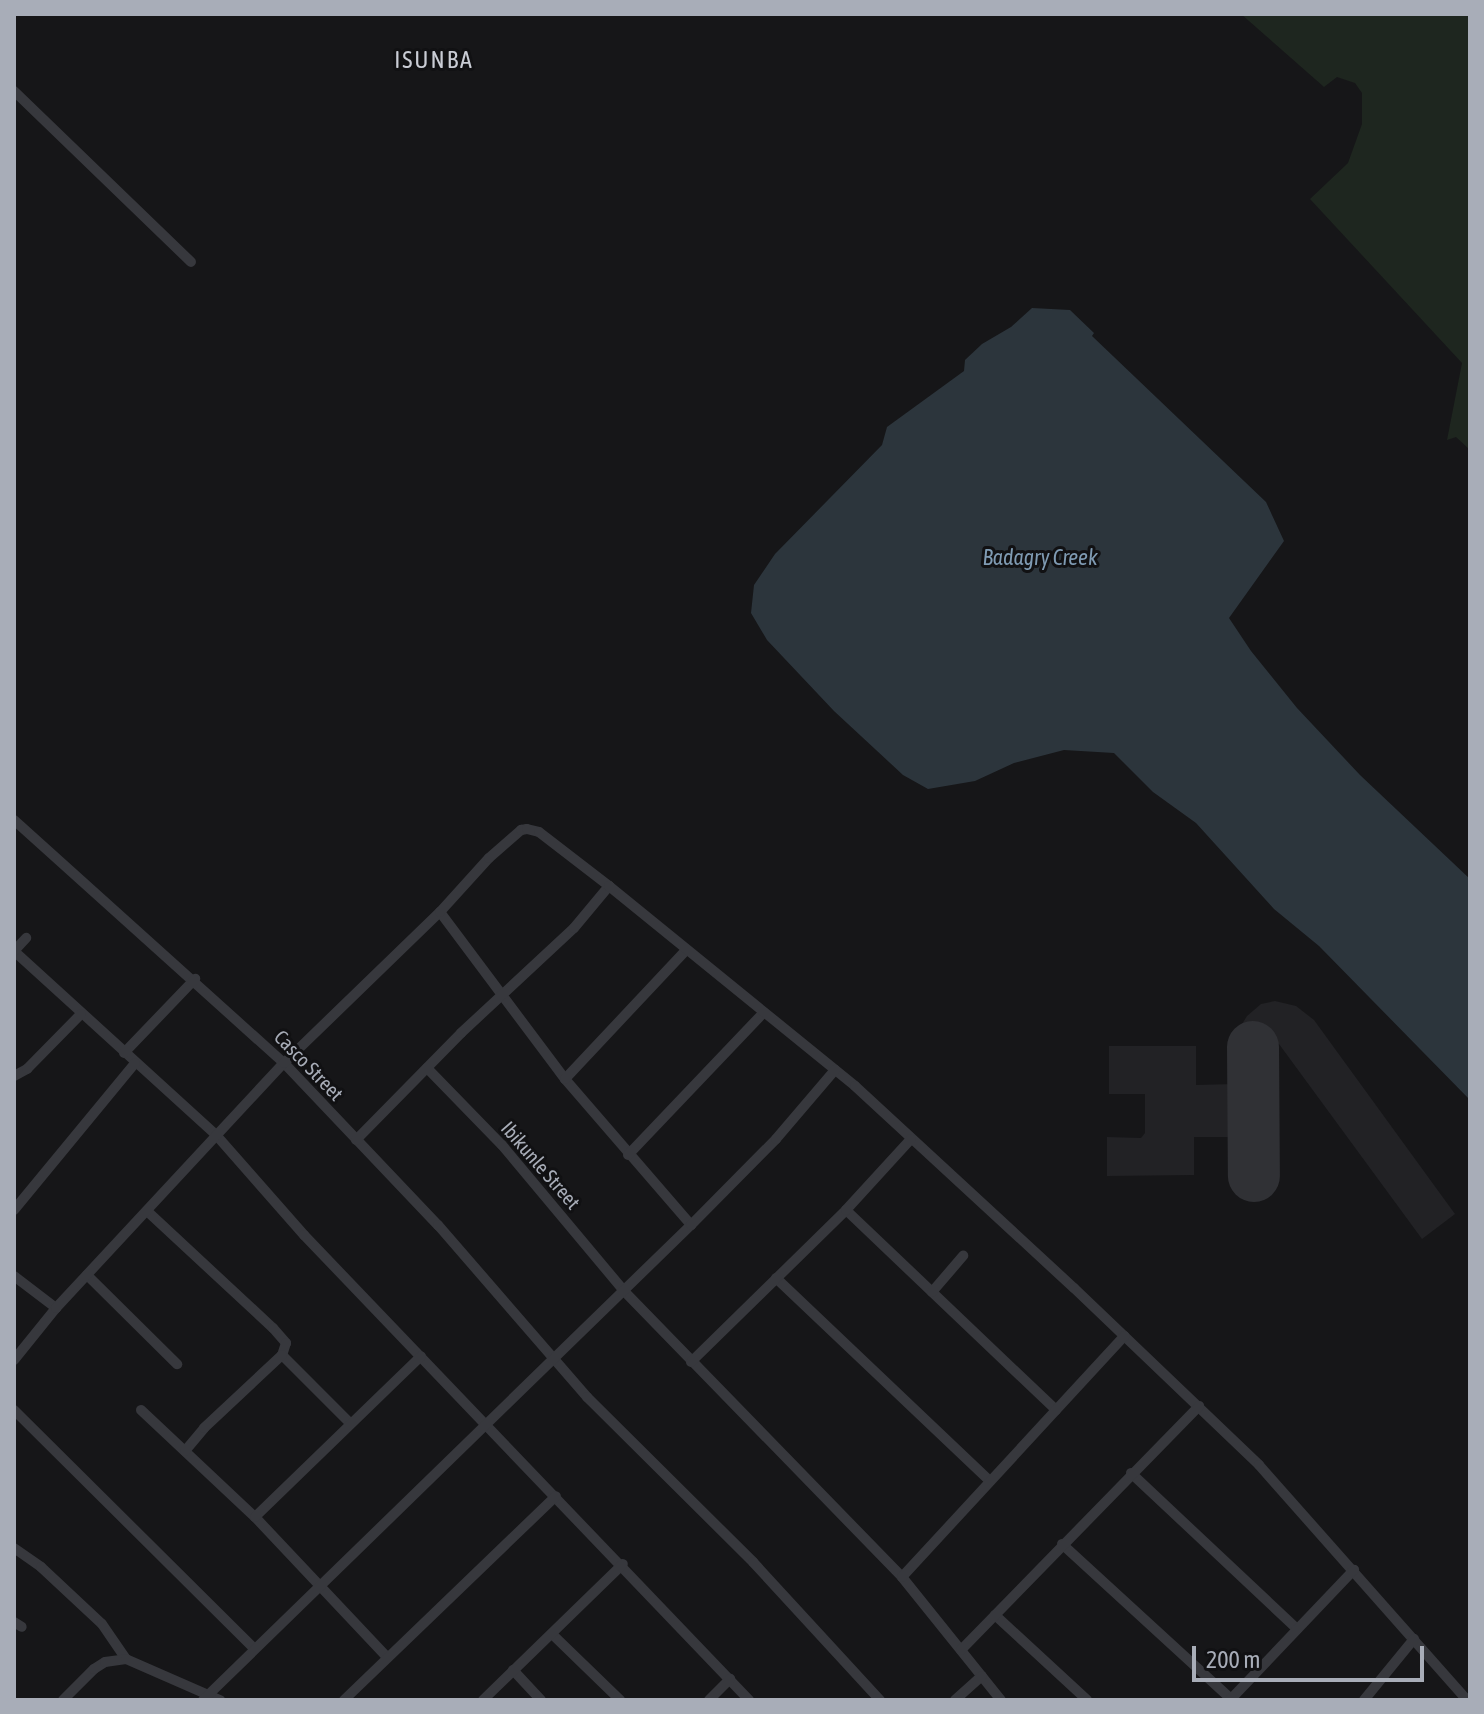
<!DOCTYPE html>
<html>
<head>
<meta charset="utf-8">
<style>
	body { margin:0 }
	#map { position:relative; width:1484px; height:1714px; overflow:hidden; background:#161618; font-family:"Asap Condensed",sans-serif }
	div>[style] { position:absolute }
	.built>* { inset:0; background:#222225 }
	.green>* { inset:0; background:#1e261f }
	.water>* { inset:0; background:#2c353c }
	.runway>* { height:52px; margin:-26px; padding:0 26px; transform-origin:26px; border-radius:26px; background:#303135 }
	.minor>* { height:10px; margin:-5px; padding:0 5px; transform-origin:5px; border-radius:5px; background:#37383d }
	span { translate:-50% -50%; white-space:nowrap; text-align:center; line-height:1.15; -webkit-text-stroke:6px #111113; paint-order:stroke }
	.street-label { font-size:20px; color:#a8adb8 }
	.water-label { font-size:22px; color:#7f9bb3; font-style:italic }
	.quarter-label { font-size:24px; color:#c9ccd4; letter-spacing:2px }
	.frame { position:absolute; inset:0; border:16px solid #a8adb8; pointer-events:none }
	.scale { position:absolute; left:1192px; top:1646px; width:232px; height:36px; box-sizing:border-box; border:4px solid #a8adb8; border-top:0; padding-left:10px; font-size:24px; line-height:28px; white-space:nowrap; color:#a8adb8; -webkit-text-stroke:6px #111113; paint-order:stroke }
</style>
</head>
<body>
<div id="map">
	<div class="built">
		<i style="clip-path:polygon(1275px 1001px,1296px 1006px,1314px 1020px,1455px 1214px,1422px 1239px,1279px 1044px,1237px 1043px,1239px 1029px,1247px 1016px,1261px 1004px)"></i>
		<i style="clip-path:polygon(1109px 1046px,1196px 1046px,1196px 1085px,1234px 1084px,1235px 1047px,1274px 1047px,1273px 1176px,1233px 1176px,1233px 1137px,1194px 1137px,1194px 1175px,1107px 1176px,1107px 1137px,1141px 1138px,1145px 1133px,1145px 1094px,1109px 1094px)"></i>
	</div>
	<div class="green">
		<i style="clip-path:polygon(1241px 14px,1470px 14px,1470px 450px,1456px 437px,1447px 440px,1462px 363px,1310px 199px,1348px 163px,1362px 124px,1362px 93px,1355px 83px,1337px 77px,1324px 87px)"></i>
	</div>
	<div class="water">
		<i style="clip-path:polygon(1032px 308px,1070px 310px,1094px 333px,1092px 336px,1266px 502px,1284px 541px,1229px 618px,1251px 651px,1297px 708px,1360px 775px,1470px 879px,1470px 1100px,1319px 946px,1274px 909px,1196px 823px,1153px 792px,1114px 753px,1064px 750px,1014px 763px,975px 781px,928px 789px,903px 775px,834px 711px,767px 640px,751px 613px,754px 585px,775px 554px,882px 445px,887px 427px,964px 371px,965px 360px,982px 344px,1011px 327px)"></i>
	</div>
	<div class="runway">
		<i style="left:1253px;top:1047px;width:129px;rotate:89.6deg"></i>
	</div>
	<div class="minor">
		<i style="left:14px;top:91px;width:246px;rotate:44deg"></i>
		<i style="left:14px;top:820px;width:363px;rotate:42deg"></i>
		<i style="left:284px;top:1063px;width:224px;rotate:46.5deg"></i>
		<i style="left:438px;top:1225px;width:228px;rotate:49.1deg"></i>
		<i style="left:587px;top:1397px;width:234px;rotate:44.8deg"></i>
		<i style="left:753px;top:1562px;width:188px;rotate:47.4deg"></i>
		<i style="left:440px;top:912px;width:209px;rotate:53.2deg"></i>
		<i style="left:565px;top:1079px;width:193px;rotate:49.2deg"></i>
		<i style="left:14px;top:951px;width:275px;rotate:42.3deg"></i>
		<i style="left:217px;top:1136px;width:132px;rotate:48.7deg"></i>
		<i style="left:304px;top:1235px;width:644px;rotate:46.26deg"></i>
		<i style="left:14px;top:951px;width:18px;rotate:-47deg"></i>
		<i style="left:124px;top:1053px;width:103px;rotate:-46.2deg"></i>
		<i style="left:427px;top:1068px;width:107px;rotate:45.8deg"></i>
		<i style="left:502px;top:1145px;width:190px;rotate:50.1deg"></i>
		<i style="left:624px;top:1291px;width:399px;rotate:45.8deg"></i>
		<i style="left:902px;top:1577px;width:158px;rotate:51.2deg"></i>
		<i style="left:14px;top:1076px;width:15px;rotate:-28deg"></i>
		<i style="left:27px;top:1069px;width:77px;rotate:-45.5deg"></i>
		<i style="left:565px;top:1079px;width:177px;rotate:-46.8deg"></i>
		<i style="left:356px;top:1140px;width:150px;rotate:-45.5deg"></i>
		<i style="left:461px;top:1033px;width:154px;rotate:-42.9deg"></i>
		<i style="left:574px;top:928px;width:55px;rotate:-50.2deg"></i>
		<i style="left:628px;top:1155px;width:197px;rotate:-46.4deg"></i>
		<i style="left:14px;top:1210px;width:190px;rotate:-50.5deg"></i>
		<i style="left:846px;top:1210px;width:290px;rotate:43.6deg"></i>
		<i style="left:147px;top:1211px;width:172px;rotate:42.9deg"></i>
		<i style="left:273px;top:1328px;width:20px;rotate:49deg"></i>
		<i style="left:286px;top:1343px;width:13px;rotate:108deg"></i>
		<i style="left:282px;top:1355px;width:95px;rotate:45deg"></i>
		<i style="left:87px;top:1275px;width:127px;rotate:44.7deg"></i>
		<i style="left:14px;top:1276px;width:53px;rotate:37.3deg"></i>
		<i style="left:776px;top:1278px;width:295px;rotate:43.5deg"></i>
		<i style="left:932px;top:1292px;width:48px;rotate:-49.3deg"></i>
		<i style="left:14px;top:1360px;width:67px;rotate:-51.1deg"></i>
		<i style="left:56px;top:1308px;width:335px;rotate:-47.1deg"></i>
		<i style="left:284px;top:1063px;width:217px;rotate:-44.1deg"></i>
		<i style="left:440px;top:912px;width:73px;rotate:-47.8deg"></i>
		<i style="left:489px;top:858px;width:43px;rotate:-41.2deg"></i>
		<i style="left:521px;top:830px;width:6px;rotate:-9deg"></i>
		<i style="left:527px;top:829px;width:12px;rotate:14deg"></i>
		<i style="left:539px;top:832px;width:88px;rotate:37.6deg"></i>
		<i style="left:609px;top:886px;width:317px;rotate:39.1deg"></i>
		<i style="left:855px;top:1086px;width:298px;rotate:42.7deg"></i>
		<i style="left:1074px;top:1288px;width:256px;rotate:43.7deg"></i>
		<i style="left:1259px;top:1465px;width:314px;rotate:48.5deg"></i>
		<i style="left:691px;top:1362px;width:217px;rotate:-44.4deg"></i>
		<i style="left:846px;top:1210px;width:96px;rotate:-47.5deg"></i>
		<i style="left:14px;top:1410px;width:339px;rotate:44.8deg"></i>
		<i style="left:141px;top:1410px;width:156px;rotate:43.2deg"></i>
		<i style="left:255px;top:1517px;width:192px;rotate:46.7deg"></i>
		<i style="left:185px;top:1451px;width:30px;rotate:-50deg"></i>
		<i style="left:204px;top:1428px;width:107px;rotate:-43.1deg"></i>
		<i style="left:1131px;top:1473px;width:228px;rotate:43.2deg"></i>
		<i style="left:255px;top:1517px;width:231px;rotate:-44.1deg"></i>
		<i style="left:1062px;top:1544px;width:229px;rotate:42.5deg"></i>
		<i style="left:14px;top:1548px;width:33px;rotate:35deg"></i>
		<i style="left:41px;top:1567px;width:83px;rotate:43.1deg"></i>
		<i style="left:102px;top:1624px;width:42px;rotate:55.6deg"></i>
		<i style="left:902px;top:1577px;width:328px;rotate:-47.3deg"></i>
		<i style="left:995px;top:1615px;width:125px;rotate:42.7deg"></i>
		<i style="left:14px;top:1622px;width:9px;rotate:32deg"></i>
		<i style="left:552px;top:1634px;width:95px;rotate:44.1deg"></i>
		<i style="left:961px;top:1650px;width:341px;rotate:-45.7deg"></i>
		<i style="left:513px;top:1670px;width:41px;rotate:47deg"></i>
		<i style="left:63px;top:1700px;width:44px;rotate:-45deg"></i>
		<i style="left:94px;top:1669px;width:13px;rotate:-32deg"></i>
		<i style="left:105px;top:1662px;width:21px;rotate:-8deg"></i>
		<i style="left:126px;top:1659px;width:103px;rotate:23.6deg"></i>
		<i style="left:203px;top:1700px;width:681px;rotate:-44.23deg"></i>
		<i style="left:691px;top:1225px;width:121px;rotate:-45.3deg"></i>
		<i style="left:776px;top:1139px;width:91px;rotate:-49.5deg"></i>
		<i style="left:344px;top:1700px;width:294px;rotate:-43.9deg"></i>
		<i style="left:483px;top:1700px;width:195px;rotate:-44.2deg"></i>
		<i style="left:709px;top:1700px;width:30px;rotate:-45deg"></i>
		<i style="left:955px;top:1700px;width:36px;rotate:-42deg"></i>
		<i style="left:1230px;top:1700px;width:180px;rotate:-46.4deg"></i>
		<i style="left:1364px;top:1700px;width:79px;rotate:-50.7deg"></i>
	</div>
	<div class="street-label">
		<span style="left:309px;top:1065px;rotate:46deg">Casco Street</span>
		<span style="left:541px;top:1165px;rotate:49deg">Ibikunle Street</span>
	</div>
	<div class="water-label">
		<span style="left:1040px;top:558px">Badagry Creek</span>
	</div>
	<div class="quarter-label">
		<span style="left:434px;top:60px">ISUNBA</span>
	</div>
	<div class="frame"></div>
	<div class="scale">200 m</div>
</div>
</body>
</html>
